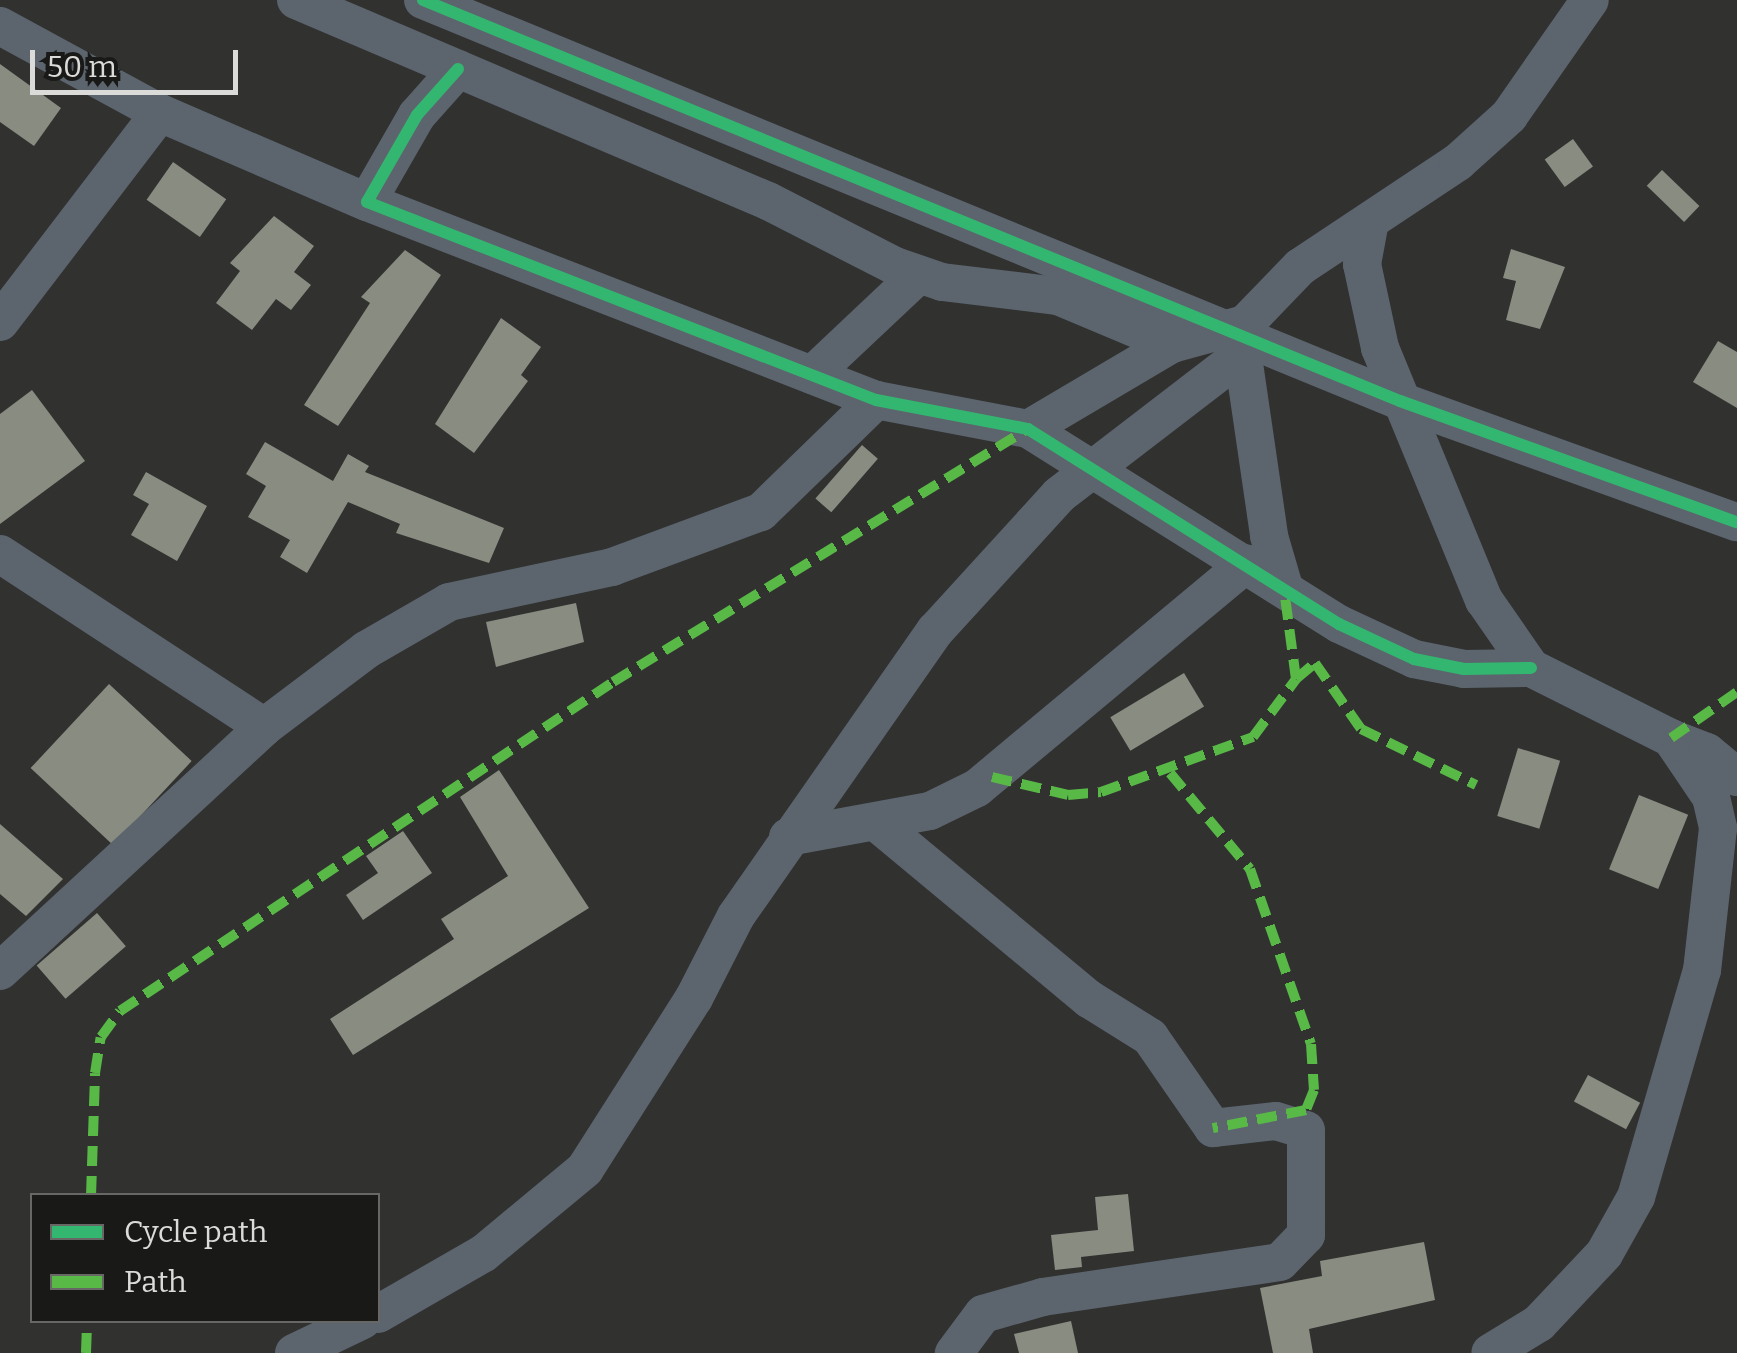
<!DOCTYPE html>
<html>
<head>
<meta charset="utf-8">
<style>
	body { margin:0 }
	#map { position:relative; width:1737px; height:1353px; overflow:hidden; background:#313130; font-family:Bitter,serif }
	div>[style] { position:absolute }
	.building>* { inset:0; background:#888c81; transform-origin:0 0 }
	.minor>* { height:38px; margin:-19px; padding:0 19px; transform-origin:19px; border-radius:19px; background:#5c656e }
	.quiet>* { height:10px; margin-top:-5px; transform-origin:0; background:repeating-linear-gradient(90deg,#58b947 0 20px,transparent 0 30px) }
	.cycleway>* { height:12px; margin:-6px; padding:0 6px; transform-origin:6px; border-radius:6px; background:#33b770 }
	span { translate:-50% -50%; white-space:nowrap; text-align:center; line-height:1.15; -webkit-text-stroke:10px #191a18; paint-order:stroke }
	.legend { position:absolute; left:30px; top:1193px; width:350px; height:130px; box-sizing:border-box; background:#191a18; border:2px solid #676765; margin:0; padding:12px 18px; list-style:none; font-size:30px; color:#dbdbd9 }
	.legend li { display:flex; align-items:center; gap:20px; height:50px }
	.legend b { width:50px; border:2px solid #676765 }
	.scale { position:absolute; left:30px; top:50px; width:208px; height:45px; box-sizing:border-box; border:5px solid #dbdbd9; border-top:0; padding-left:12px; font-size:30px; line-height:35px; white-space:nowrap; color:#dbdbd9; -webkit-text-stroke:8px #191a18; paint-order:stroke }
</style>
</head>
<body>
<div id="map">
	<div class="building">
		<i style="clip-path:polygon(0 64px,61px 108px,34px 146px,0 122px)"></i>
		<i style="left:1573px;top:139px;width:34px;height:35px;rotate:54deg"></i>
		<i style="left:173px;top:162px;width:65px;height:46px;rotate:35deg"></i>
		<i style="left:1662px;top:170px;width:52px;height:22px;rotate:44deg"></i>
		<i style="clip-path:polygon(274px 216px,314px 246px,294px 272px,311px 285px,291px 310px,276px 299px,252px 330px,216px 303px,240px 271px,230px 263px)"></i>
		<i style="clip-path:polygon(1511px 249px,1565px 267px,1540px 329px,1506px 320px,1516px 281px,1503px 278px)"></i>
		<i style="clip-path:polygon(405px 250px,441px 275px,338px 426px,304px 405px,370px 303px,361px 297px)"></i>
		<i style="clip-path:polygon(501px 318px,541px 347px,521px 375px,528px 381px,474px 453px,435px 424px)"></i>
		<i style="clip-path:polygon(1718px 341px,1737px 352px,1737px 408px,1693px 382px)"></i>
		<i style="clip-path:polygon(32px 390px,85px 461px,0 524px,0 414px)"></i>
		<i style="clip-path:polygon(265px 442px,333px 481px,348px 454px,369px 466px,365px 472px,504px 528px,489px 563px,396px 533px,400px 524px,348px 502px,307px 573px,280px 557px,290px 540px,248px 517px,266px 486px,246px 474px)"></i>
		<i style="left:862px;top:445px;width:21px;height:71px;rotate:41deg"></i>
		<i style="clip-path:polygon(146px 472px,207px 506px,177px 561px,131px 535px,149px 504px,133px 495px)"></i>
		<i style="clip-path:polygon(576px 603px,584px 642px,496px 667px,486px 622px)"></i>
		<i style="left:1184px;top:673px;width:39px;height:86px;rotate:59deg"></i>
		<i style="left:109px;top:684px;width:113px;height:115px;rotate:43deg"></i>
		<i style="left:1518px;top:748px;width:44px;height:71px;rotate:17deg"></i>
		<i style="clip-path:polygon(499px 770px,589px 908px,353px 1055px,330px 1019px,454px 939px,441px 919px,508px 876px,460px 797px)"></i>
		<i style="left:1639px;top:795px;width:53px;height:80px;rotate:22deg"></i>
		<i style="clip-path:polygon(0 824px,63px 879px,26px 916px,0 894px)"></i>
		<i style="clip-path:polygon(403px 831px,432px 873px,363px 920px,346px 895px,378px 873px,366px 856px)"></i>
		<i style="left:97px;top:913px;width:44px;height:80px;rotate:49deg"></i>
		<i style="left:1588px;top:1075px;width:59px;height:30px;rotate:28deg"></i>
		<i style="clip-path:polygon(1128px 1194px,1134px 1251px,1081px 1257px,1082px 1267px,1055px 1270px,1051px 1235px,1098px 1230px,1095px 1197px)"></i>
		<i style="clip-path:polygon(1424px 1242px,1435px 1300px,1309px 1329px,1313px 1353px,1273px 1353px,1260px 1288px,1322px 1276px,1320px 1261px)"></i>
		<i style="clip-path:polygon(1071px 1321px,1078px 1353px,1019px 1353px,1014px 1334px)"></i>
	</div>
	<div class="minor">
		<i style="left:296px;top:0;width:513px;rotate:23.07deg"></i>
		<i style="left:768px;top:201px;width:143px;rotate:27.1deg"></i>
		<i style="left:895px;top:266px;width:50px;rotate:18.8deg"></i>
		<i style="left:942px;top:282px;width:117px;rotate:6.9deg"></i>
		<i style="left:1058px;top:296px;width:124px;rotate:22.8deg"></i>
		<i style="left:423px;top:0;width:1056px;rotate:22.32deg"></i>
		<i style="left:1400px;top:401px;width:358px;rotate:19.8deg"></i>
		<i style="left:0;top:26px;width:182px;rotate:28.5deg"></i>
		<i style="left:160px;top:113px;width:225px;rotate:23.3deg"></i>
		<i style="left:458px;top:69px;width:62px;rotate:131.7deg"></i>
		<i style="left:417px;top:115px;width:100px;rotate:119.9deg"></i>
		<i style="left:367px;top:202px;width:546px;rotate:21.26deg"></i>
		<i style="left:876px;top:400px;width:155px;rotate:10.8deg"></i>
		<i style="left:1028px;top:429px;width:367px;rotate:32.1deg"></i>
		<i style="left:1339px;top:624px;width:83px;rotate:25deg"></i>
		<i style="left:1414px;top:659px;width:51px;rotate:11.3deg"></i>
		<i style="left:1464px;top:669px;width:67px;rotate:-0.9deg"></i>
		<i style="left:1370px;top:221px;width:44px;rotate:100.5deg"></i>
		<i style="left:1362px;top:264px;width:86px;rotate:77.9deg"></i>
		<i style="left:1380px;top:348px;width:273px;rotate:67.6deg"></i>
		<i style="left:1484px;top:600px;width:83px;rotate:55.3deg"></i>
		<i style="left:1531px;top:668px;width:157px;rotate:26.6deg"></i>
		<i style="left:1671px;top:738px;width:71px;rotate:55.9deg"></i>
		<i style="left:1711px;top:797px;width:32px;rotate:77deg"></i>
		<i style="left:1718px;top:828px;width:143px;rotate:96.4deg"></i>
		<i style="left:1702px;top:970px;width:236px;rotate:106.2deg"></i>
		<i style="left:1636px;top:1197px;width:65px;rotate:119.3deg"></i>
		<i style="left:1604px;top:1254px;width:95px;rotate:133.3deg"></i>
		<i style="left:1539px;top:1323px;width:57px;rotate:148.5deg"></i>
		<i style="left:0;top:322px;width:263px;rotate:-52.6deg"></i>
		<i style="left:1240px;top:336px;width:202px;rotate:81.7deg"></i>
		<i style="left:1269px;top:536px;width:50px;rotate:73.7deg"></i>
		<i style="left:812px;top:375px;width:146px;rotate:-43.3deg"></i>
		<i style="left:1028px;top:429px;width:167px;rotate:-30.6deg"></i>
		<i style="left:1172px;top:344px;width:76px;rotate:-15.3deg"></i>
		<i style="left:1245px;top:324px;width:79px;rotate:-46deg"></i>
		<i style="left:1300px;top:267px;width:190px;rotate:-33.6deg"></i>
		<i style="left:1458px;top:162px;width:69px;rotate:-42deg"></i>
		<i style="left:1509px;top:116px;width:141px;rotate:-55.1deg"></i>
		<i style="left:0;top:554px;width:316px;rotate:33.2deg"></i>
		<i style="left:1673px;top:739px;width:36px;rotate:21deg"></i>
		<i style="left:1707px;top:752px;width:39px;rotate:40deg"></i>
		<i style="left:877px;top:823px;width:276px;rotate:39.7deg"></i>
		<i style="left:1089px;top:999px;width:72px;rotate:31.9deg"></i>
		<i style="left:1150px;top:1037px;width:111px;rotate:55.3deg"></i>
		<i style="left:1213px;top:1128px;width:63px;rotate:-6.3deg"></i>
		<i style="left:1276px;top:1121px;width:31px;rotate:17deg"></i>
		<i style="left:1306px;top:1130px;width:105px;rotate:90deg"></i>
		<i style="left:1306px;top:1235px;width:37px;rotate:134deg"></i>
		<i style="left:1280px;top:1262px;width:240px;rotate:171.6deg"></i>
		<i style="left:1043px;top:1297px;width:62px;rotate:164.2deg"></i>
		<i style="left:983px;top:1314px;width:49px;rotate:126.6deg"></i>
		<i style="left:788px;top:837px;width:144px;rotate:-10.4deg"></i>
		<i style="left:930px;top:811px;width:52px;rotate:-26.1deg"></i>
		<i style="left:977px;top:788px;width:351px;rotate:-39.8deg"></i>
		<i style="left:0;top:971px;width:359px;rotate:-42.7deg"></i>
		<i style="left:264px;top:727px;width:128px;rotate:-37deg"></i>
		<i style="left:366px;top:650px;width:96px;rotate:-30deg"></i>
		<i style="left:449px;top:602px;width:167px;rotate:-12.1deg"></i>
		<i style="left:612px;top:567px;width:159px;rotate:-20.3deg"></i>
		<i style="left:761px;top:512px;width:161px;rotate:-44.2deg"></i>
		<i style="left:378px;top:1314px;width:122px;rotate:-29.9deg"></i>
		<i style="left:484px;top:1253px;width:131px;rotate:-39.7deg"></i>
		<i style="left:585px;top:1169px;width:203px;rotate:-57.5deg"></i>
		<i style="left:694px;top:998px;width:92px;rotate:-62.9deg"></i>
		<i style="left:736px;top:916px;width:348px;rotate:-55.1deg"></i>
		<i style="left:935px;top:631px;width:184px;rotate:-47.6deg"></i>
		<i style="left:1059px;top:495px;width:233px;rotate:-37.5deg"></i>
		<i style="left:294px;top:1353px;width:76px;rotate:-25.6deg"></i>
	</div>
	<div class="quiet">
		<i style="left:1296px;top:679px;width:25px;rotate:-40deg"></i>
		<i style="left:1315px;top:663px;width:80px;rotate:55.1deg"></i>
		<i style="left:1361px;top:729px;width:128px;rotate:26deg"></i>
		<i style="left:1671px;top:738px;width:80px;rotate:-34.9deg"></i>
		<i style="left:1170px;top:773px;width:125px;rotate:50.2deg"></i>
		<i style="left:1250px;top:869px;width:185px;rotate:70.8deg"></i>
		<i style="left:1311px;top:1044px;width:46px;rotate:86.3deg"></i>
		<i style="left:1314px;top:1090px;width:22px;rotate:112deg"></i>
		<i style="left:1306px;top:1110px;width:95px;rotate:169deg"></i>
		<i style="left:992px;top:777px;width:78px;rotate:13.3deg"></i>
		<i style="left:1068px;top:795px;width:33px;rotate:-5deg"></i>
		<i style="left:1101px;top:792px;width:162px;rotate:-19.9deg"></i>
		<i style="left:1253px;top:737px;width:72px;rotate:-53.4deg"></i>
		<i style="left:1296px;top:679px;width:91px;rotate:-97.6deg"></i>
		<i style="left:91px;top:1196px;width:123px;rotate:-88.1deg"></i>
		<i style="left:95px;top:1073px;width:36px;rotate:-81deg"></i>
		<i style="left:101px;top:1037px;width:32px;rotate:-54deg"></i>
		<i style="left:120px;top:1011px;width:593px;rotate:-33.72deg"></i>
		<i style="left:613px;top:682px;width:486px;rotate:-31.4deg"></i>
		<i style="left:86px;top:1353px;width:33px;rotate:-88deg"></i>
	</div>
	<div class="cycleway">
		<i style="left:423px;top:0;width:1056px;rotate:22.32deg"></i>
		<i style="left:1400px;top:401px;width:358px;rotate:19.8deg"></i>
		<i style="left:458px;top:69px;width:62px;rotate:131.7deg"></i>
		<i style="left:417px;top:115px;width:100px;rotate:119.9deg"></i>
		<i style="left:367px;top:202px;width:546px;rotate:21.26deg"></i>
		<i style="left:876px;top:400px;width:155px;rotate:10.8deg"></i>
		<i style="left:1028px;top:429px;width:367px;rotate:32.1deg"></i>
		<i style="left:1339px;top:624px;width:83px;rotate:25deg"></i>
		<i style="left:1414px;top:659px;width:51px;rotate:11.3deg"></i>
		<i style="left:1464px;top:669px;width:67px;rotate:-0.9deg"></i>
	</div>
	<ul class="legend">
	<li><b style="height:12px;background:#33b770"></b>Cycle path</li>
	<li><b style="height:12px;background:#58b947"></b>Path</li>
	</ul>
	<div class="scale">50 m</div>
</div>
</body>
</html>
